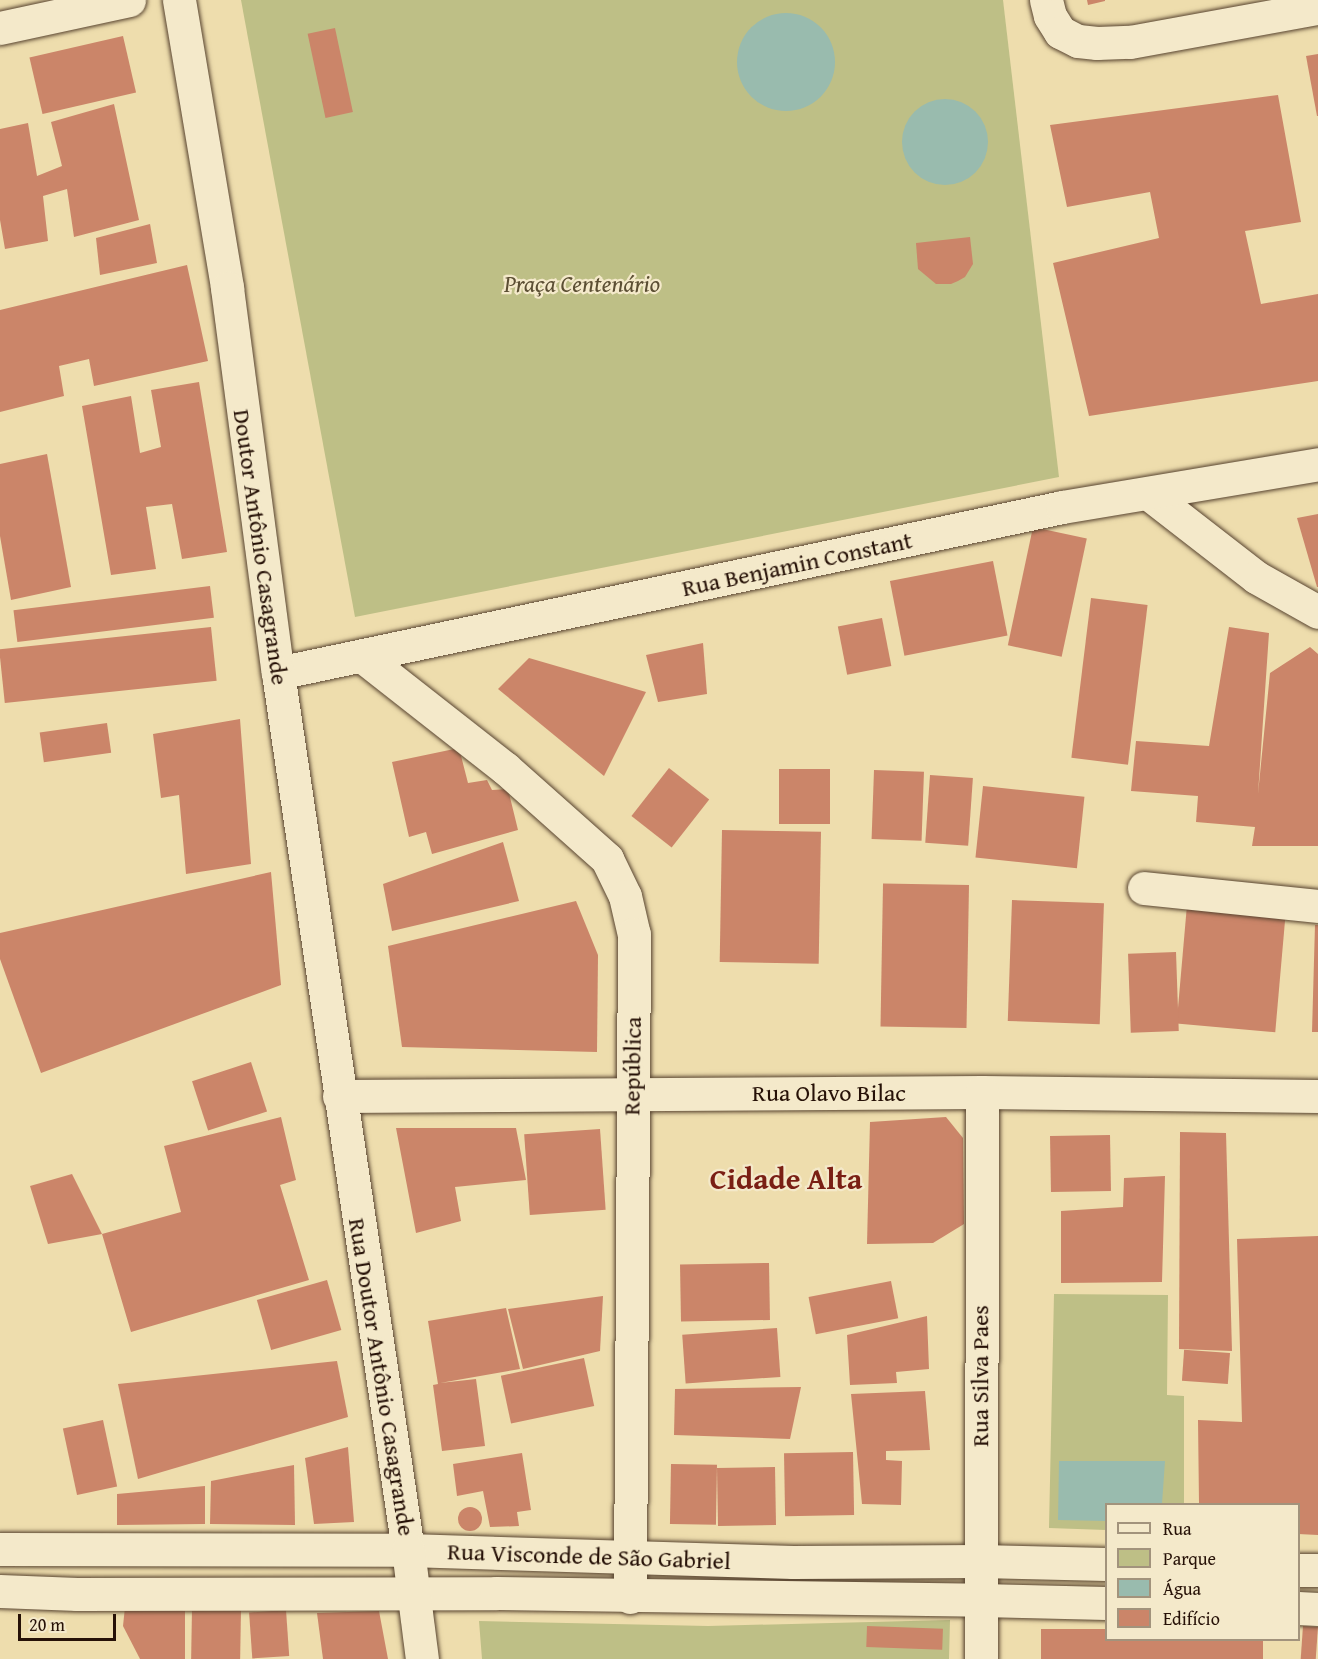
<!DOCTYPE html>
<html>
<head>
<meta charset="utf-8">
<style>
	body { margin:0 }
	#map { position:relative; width:1318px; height:1659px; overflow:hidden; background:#eeddad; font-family:"Gentium Book Plus",serif }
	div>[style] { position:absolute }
	.green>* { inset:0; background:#bebf86 }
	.water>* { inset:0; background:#99bbae }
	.round { border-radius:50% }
	.building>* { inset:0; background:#cb8569; transform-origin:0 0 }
	.roads { filter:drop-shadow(0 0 2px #584430) drop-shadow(0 0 2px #584430) }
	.minor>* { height:33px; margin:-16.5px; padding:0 16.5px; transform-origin:16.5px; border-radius:16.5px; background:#f4e9ca }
	.tertiary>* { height:33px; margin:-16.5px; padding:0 16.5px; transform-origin:16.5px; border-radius:16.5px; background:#f4e9ca }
	.secondary>* { height:33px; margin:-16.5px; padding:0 16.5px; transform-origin:16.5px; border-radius:16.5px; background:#f4e9ca }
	span { translate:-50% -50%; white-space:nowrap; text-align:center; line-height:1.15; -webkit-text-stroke:4.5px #f4e9ca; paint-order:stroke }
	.park-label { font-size:24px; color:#5b4e33; font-style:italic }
	.street-label { font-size:24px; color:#261107 }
	.district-label { font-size:30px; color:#7a1f14; font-weight:700 }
	.legend { position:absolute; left:1105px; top:1503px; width:195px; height:138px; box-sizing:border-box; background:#f4e9ca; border:2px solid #a2937c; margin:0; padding:8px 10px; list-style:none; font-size:18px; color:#261107 }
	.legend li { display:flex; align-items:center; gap:12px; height:30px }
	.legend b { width:30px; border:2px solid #a2937c }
	.scale { position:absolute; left:18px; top:1614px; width:98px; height:27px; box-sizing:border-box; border:3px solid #261107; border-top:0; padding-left:8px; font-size:18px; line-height:21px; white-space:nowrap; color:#261107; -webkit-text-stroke:4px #f4e9ca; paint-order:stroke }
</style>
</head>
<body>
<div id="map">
	<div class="green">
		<i style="clip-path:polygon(241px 0,1003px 0,1059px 477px,355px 617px)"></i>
		<i style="clip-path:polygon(1054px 1294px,1168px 1295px,1167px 1395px,1184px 1396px,1184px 1504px,1106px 1504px,1106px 1530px,1049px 1528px)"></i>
		<i style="clip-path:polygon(950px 1620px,949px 1659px,482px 1659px,479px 1621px,708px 1626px)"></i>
	</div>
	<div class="water">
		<i class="round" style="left:737px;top:13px;width:98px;height:98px"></i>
		<i class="round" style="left:902px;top:99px;width:86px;height:86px"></i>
		<i style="clip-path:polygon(1059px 1461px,1165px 1461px,1162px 1504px,1106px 1504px,1106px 1521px,1058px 1520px)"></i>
	</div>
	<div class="building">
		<i style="clip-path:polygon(1087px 0,1105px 0,1105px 1px,1088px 5px)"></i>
		<i style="left:335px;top:28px;width:86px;height:28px;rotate:78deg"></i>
		<i style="left:123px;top:36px;width:58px;height:96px;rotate:77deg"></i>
		<i style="clip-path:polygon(1318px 54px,1318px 116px,1317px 116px,1306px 56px)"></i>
		<i style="clip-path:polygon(1278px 95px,1301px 222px,1245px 231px,1261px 304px,1318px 294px,1318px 381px,1089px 416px,1053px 263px,1159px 238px,1150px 192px,1067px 207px,1050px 125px)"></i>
		<i style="clip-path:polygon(114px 104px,139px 220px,74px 237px,67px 189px,43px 196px,48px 241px,5px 249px,0 220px,0 129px,28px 123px,37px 176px,62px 166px,51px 122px)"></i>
		<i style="clip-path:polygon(150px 224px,157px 263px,100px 275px,96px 238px)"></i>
		<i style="clip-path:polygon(970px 237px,973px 264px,965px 277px,958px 281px,951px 284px,936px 284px,918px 269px,916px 243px)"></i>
		<i style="clip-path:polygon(187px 265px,208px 361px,94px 386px,89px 359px,59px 366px,64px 396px,0 412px,0 310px)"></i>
		<i style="clip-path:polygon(199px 382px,227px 552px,182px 559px,172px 504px,146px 507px,156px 569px,111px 575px,82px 406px,131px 396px,140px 453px,161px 447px,151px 390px)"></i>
		<i style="clip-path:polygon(47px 454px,71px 587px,11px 600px,0 536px,0 464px)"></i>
		<i style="clip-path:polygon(1318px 514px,1318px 587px,1317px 587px,1297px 518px)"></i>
		<i style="left:1033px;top:527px;width:55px;height:121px;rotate:12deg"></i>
		<i style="left:993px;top:561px;width:76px;height:105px;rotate:79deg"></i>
		<i style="left:210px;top:586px;width:32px;height:198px;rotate:83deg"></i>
		<i style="left:1091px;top:598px;width:57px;height:161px;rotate:7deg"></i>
		<i style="left:882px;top:618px;width:49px;height:45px;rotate:79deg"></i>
		<i style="left:211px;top:627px;width:54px;height:213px;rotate:84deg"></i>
		<i style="clip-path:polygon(1229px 627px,1269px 633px,1258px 794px,1270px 673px,1310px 647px,1318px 654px,1318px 846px,1252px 846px,1255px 827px,1196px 822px,1198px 796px,1131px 791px,1136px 741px,1209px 746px)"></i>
		<i style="clip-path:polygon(703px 643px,707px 694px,658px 702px,646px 655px)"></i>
		<i style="clip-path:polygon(529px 658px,646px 692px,604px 776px,498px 689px)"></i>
		<i style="clip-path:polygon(240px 719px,251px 864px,186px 874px,179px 795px,161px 798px,153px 734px)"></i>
		<i style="left:107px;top:723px;width:30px;height:68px;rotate:82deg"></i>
		<i style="clip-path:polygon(459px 748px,468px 783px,487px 780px,492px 790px,508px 789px,518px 830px,432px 854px,426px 832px,409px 837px,392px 762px)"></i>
		<i style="left:669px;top:768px;width:51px;height:61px;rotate:38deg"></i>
		<i style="left:830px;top:769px;width:55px;height:51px;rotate:90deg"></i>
		<i style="left:874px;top:770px;width:50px;height:69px;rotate:2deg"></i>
		<i style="left:930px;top:775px;width:43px;height:68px;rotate:4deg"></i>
		<i style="left:983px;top:786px;width:102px;height:72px;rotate:6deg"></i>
		<i style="left:722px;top:830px;width:99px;height:132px;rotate:1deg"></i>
		<i style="clip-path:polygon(503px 842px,519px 901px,392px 931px,383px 884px)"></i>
		<i style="clip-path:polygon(271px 872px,281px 985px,41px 1073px,0 959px,0 933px)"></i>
		<i style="left:969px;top:885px;width:143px;height:86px;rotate:91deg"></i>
		<i style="left:1012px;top:900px;width:92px;height:121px;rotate:2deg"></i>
		<i style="clip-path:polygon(576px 901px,598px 955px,597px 1052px,402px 1047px,388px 946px)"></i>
		<i style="left:1187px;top:905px;width:99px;height:119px;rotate:5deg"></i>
		<i style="clip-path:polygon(1315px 925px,1318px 925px,1318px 1032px,1312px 1032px)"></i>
		<i style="left:1176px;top:952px;width:79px;height:48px;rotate:88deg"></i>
		<i style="left:251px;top:1062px;width:52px;height:62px;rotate:72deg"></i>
		<i style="clip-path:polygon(281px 1117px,296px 1180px,280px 1185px,309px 1280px,131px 1332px,102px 1234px,181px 1212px,164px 1146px)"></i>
		<i style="clip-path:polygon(946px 1117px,963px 1138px,964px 1224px,933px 1243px,867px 1244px,870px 1122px)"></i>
		<i style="clip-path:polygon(396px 1128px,516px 1128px,526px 1180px,455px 1187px,461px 1221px,416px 1233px)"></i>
		<i style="left:600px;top:1129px;width:81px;height:76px;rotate:86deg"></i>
		<i style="clip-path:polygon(1180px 1132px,1226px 1133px,1232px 1351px,1179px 1349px)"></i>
		<i style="left:1110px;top:1135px;width:56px;height:60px;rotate:89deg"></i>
		<i style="clip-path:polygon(72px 1174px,102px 1234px,48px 1244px,30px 1186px)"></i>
		<i style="clip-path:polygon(1165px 1176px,1162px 1282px,1061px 1283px,1061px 1211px,1123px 1207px,1124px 1178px)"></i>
		<i style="clip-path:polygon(1318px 1236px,1318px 1535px,1298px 1534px,1298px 1504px,1199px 1504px,1198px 1420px,1242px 1422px,1237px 1239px)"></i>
		<i style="left:769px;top:1263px;width:57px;height:89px;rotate:89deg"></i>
		<i style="left:327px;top:1280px;width:52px;height:73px;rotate:74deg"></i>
		<i style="left:891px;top:1281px;width:38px;height:84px;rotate:79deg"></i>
		<i style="clip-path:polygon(603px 1296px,600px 1351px,523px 1369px,508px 1309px)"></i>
		<i style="clip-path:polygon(506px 1308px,520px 1369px,440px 1383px,476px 1379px,485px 1446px,442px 1451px,433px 1385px,438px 1384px,428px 1321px)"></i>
		<i style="clip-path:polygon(927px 1316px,929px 1369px,896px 1372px,897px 1383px,850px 1385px,847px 1335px)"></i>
		<i style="left:777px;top:1328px;width:49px;height:95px;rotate:86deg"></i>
		<i style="left:1230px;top:1353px;width:31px;height:46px;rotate:94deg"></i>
		<i style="left:584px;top:1358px;width:49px;height:85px;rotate:78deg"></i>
		<i style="clip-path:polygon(337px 1361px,348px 1417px,138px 1479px,118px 1384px)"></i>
		<i style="clip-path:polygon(801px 1387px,790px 1439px,674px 1435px,675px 1389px)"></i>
		<i style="clip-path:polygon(925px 1391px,930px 1450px,886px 1451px,886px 1460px,902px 1461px,901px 1505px,862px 1504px,851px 1394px)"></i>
		<i style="left:103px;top:1420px;width:68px;height:41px;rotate:78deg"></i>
		<i style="clip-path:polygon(348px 1447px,354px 1522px,314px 1524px,305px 1458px)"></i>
		<i style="left:853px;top:1452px;width:63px;height:69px;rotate:89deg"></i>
		<i style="clip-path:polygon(522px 1453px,531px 1510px,517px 1512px,519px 1526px,490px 1527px,483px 1491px,457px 1496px,453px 1464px)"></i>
		<i style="left:671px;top:1464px;width:46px;height:60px;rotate:1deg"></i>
		<i style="clip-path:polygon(294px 1465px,295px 1525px,210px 1524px,211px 1481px)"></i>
		<i style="left:775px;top:1467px;width:58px;height:58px;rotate:89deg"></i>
		<i style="clip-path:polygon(205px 1486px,205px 1524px,117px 1525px,117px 1494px)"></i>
		<i class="round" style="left:458px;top:1507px;width:24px;height:24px"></i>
		<i style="clip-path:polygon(185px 1606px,185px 1659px,140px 1659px,123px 1626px,125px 1607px)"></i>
		<i style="left:192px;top:1609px;width:49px;height:50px;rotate:1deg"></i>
		<i style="left:286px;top:1610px;width:46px;height:37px;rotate:86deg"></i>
		<i style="clip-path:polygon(379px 1611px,388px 1659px,323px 1659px,317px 1613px)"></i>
		<i style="left:867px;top:1626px;width:76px;height:21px;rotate:2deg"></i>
		<i style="left:1303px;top:1626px;width:15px;height:33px;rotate:4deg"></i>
		<i style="clip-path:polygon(1041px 1629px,1106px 1629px,1106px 1640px,1263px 1640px,1263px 1659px,1041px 1659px)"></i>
	</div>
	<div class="roads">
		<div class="minor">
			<i style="left:1149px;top:494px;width:135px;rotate:37.8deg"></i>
			<i style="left:1256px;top:577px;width:71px;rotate:29.4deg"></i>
			<i style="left:362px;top:656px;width:182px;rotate:38.1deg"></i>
			<i style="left:505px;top:768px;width:137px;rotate:41.7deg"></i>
			<i style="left:607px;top:859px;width:41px;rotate:64.1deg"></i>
			<i style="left:625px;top:896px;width:39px;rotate:77deg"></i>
			<i style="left:634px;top:934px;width:663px;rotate:90.35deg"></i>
			<i style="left:278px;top:673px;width:801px;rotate:-11.95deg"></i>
			<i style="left:1062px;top:507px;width:260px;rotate:-9.5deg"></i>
			<i style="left:1144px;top:888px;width:175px;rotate:5.9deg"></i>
			<i style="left:980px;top:1561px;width:126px;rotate:1.4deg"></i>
			<i style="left:1298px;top:1570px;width:20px"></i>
			<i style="left:981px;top:1600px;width:125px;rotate:1.4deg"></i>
			<i style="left:1298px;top:1608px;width:20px;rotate:3deg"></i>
		</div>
		<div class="tertiary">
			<i style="left:1046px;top:0;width:16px;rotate:76deg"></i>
			<i style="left:1050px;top:16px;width:19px;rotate:58deg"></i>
			<i style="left:1060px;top:32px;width:20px;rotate:27deg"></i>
			<i style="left:1078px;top:41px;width:19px;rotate:6deg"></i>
			<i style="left:1097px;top:43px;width:33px;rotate:-2deg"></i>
			<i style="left:1130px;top:42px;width:191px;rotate:-10.3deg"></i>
			<i style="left:0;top:28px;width:132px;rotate:-12.2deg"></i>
			<i style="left:0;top:1549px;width:408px;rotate:0.1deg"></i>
			<i style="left:408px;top:1550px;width:385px;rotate:1.8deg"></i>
			<i style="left:793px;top:1562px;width:187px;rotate:-0.3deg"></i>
			<i style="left:0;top:1591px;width:77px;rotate:2.2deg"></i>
			<i style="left:77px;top:1594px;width:419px;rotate:-0.1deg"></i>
			<i style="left:496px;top:1593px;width:485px;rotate:0.8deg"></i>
		</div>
		<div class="secondary">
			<i style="left:179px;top:0;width:292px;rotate:80.5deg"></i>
			<i style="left:227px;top:288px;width:388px;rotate:82.5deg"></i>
			<i style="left:278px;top:673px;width:887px;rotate:81.57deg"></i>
			<i style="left:408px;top:1550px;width:110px;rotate:82.7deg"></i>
			<i style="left:339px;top:1096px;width:643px;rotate:-0.36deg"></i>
			<i style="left:982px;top:1092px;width:336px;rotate:0.7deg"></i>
			<i style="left:981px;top:1659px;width:567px;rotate:-89.9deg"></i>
		</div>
	</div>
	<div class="park-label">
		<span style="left:582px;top:284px">Praça Centenário</span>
	</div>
	<div class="street-label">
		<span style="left:261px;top:547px;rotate:82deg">Doutor Antônio Casagrande</span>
		<span style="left:797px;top:564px;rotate:-12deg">Rua Benjamin Constant</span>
		<span style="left:632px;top:1066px;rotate:-89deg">República</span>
		<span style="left:829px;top:1093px">Rua Olavo Bilac</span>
		<span style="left:980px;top:1376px;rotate:-90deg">Rua Silva Paes</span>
		<span style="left:382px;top:1377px;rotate:81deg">Rua Doutor Antônio Casagrande</span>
		<span style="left:589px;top:1556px;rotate:2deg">Rua Visconde de São Gabriel</span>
	</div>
	<div class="district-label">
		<span style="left:786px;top:1178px">Cidade Alta</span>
	</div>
	<ul class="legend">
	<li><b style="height:8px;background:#f4e9ca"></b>Rua</li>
	<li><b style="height:16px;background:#bebf86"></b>Parque</li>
	<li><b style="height:16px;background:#99bbae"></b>Água</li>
	<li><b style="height:16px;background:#cb8569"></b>Edifício</li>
	</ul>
	<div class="scale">20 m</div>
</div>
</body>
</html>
